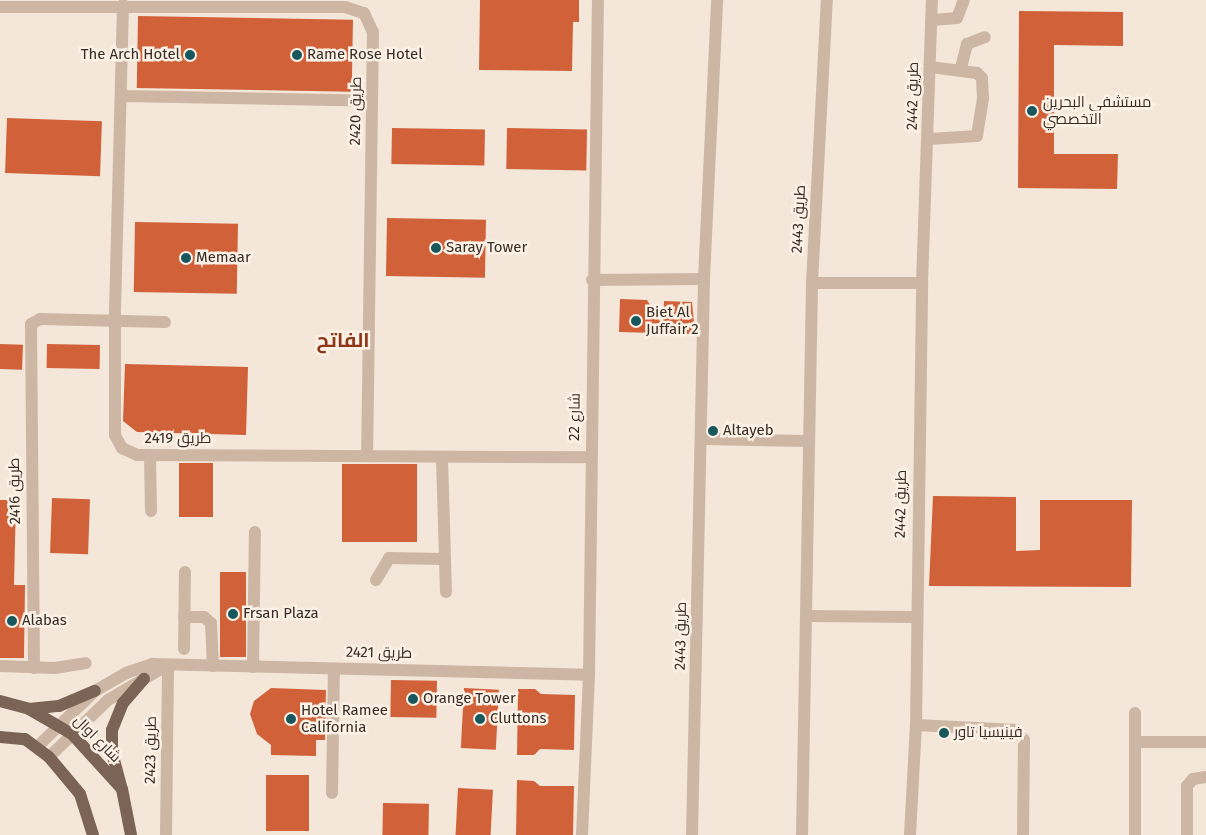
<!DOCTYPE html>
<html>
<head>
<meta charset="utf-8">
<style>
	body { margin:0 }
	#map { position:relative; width:1206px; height:835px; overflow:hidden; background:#f4e7d9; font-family:"Fira Sans",Cairo,sans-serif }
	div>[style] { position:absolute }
	.building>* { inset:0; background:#d16139; transform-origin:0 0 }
	.minor>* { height:12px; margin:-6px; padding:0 6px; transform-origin:6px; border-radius:6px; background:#cdb7a4 }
	.major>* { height:12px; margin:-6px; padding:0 6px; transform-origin:6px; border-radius:6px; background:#7b6356 }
	.dots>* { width:14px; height:14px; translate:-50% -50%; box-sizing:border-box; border:2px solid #fbf1e5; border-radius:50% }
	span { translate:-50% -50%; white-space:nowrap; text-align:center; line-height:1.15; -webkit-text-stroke:5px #fbf1e5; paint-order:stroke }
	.poi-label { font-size:15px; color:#372c26 }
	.right { translate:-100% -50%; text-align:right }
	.left { translate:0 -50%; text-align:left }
	.street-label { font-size:15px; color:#372c26 }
	.district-label { font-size:20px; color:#8e3618; font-weight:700 }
</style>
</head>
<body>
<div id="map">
	<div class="building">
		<i style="clip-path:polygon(480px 0,579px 0,579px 22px,573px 22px,572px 71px,479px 70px)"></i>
		<i style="clip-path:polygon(1019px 11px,1123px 12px,1123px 46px,1054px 45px,1054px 154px,1118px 154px,1117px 189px,1018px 188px)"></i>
		<i style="left:138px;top:16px;width:215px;height:72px;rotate:1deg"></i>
		<i style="left:7px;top:118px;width:95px;height:55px;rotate:2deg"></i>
		<i style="left:392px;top:128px;width:93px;height:36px;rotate:1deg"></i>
		<i style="left:507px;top:128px;width:80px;height:41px;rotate:1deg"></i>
		<i style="left:387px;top:218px;width:99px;height:58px;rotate:1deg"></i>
		<i style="left:135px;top:222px;width:103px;height:70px;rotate:1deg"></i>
		<i style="clip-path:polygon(620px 299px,647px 300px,663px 326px,664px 301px,692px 302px,695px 334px,619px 332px)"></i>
		<i style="left:0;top:344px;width:23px;height:25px;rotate:2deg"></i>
		<i style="left:47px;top:344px;width:53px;height:24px;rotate:1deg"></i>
		<i style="clip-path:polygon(125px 364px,248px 367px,246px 435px,137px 432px,123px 421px)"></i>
		<i style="left:179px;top:463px;width:34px;height:54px"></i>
		<i style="left:342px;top:464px;width:75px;height:78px"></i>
		<i style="clip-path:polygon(933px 496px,1016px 497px,1016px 551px,1040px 550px,1040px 500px,1132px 500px,1131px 587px,929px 586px)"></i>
		<i style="left:52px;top:498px;width:38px;height:55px;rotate:2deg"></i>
		<i style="clip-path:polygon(0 500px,16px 500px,14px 585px,25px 585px,24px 658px,0 658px)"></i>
		<i style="left:220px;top:572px;width:26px;height:85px"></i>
		<i style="left:391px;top:680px;width:46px;height:37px;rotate:1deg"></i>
		<i style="clip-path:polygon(271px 688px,326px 690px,325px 740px,316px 740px,316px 756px,271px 755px,271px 745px,257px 734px,250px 714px,254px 701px)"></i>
		<i style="left:464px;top:688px;width:35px;height:60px;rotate:3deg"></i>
		<i style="clip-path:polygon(518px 689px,535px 689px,541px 694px,575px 695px,574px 750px,540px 749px,534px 755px,517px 755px)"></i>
		<i style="left:266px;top:775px;width:43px;height:56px"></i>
		<i style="clip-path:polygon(517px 780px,534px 781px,540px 786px,574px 786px,573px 835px,516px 835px)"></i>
		<i style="left:458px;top:788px;width:35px;height:47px;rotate:3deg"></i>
		<i style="left:383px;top:803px;width:46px;height:32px;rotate:1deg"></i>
	</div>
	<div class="minor">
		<i style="left:123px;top:5px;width:316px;rotate:91.5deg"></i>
		<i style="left:115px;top:321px;width:114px;rotate:90deg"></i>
		<i style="left:115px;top:435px;width:15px;rotate:62deg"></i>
		<i style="left:122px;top:448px;width:17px;rotate:25deg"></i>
		<i style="left:137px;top:455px;width:453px;rotate:0.3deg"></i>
		<i style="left:0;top:7px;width:345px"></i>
		<i style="left:345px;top:7px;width:20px;rotate:18deg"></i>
		<i style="left:364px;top:13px;width:21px;rotate:65deg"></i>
		<i style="left:373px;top:32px;width:424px;rotate:90.8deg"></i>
		<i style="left:933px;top:20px;width:24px;rotate:-5deg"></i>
		<i style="left:957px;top:18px;width:19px;rotate:-69deg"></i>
		<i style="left:961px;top:68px;width:25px;rotate:-76deg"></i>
		<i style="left:967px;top:44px;width:19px;rotate:-21deg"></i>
		<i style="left:122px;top:96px;width:250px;rotate:1.1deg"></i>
		<i style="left:929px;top:139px;width:48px;rotate:-3.6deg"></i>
		<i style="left:977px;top:136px;width:38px;rotate:-81deg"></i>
		<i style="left:983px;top:98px;width:20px;rotate:-93deg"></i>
		<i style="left:982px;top:78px;width:7px;rotate:-135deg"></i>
		<i style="left:977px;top:73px;width:47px;rotate:-172.7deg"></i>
		<i style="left:592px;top:280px;width:112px;rotate:-0.5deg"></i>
		<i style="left:812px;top:283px;width:110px"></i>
		<i style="left:702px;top:439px;width:107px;rotate:1.1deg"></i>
		<i style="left:150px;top:455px;width:56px;rotate:89deg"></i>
		<i style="left:442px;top:458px;width:134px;rotate:88.3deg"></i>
		<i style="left:376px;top:580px;width:26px;rotate:-59deg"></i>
		<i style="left:389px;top:558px;width:56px;rotate:1deg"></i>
		<i style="left:807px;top:616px;width:108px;rotate:0.5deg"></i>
		<i style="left:184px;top:617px;width:20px"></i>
		<i style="left:204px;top:617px;width:9px;rotate:41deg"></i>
		<i style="left:211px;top:623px;width:43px;rotate:87.3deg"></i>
		<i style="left:184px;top:649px;width:77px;rotate:-89.3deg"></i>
		<i style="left:0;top:666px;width:55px;rotate:2.1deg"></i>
		<i style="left:55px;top:668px;width:31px;rotate:-9deg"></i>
		<i style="left:253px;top:667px;width:135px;rotate:-89.2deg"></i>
		<i style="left:34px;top:668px;width:344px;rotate:-90.5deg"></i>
		<i style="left:31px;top:324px;width:10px;rotate:-29deg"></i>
		<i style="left:40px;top:319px;width:125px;rotate:1.4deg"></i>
		<i style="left:916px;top:725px;width:101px;rotate:2.8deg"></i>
		<i style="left:1017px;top:730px;width:12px;rotate:55deg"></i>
		<i style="left:1024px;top:740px;width:95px;rotate:90.6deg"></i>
		<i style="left:1135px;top:742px;width:71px"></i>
		<i style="left:37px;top:747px;width:81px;rotate:-44deg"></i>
		<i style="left:95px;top:691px;width:36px;rotate:-30deg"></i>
		<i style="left:126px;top:673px;width:28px;rotate:-19deg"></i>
		<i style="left:152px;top:664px;width:437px;rotate:1.4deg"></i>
		<i style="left:49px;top:757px;width:82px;rotate:-44deg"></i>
		<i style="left:108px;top:700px;width:69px;rotate:-30.3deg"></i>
		<i style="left:332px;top:793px;width:124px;rotate:-89.1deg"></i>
		<i style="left:166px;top:835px;width:170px;rotate:-89.3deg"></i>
		<i style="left:582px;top:835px;width:160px;rotate:-87.5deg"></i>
		<i style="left:589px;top:675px;width:675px;rotate:-89.24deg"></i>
		<i style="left:692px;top:835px;width:556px;rotate:-88.76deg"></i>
		<i style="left:704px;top:279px;width:279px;rotate:-87.3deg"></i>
		<i style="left:802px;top:835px;width:552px;rotate:-88.96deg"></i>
		<i style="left:812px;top:283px;width:283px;rotate:-87deg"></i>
		<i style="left:910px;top:835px;width:110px;rotate:-86.9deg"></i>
		<i style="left:916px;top:725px;width:442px;rotate:-89.2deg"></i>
		<i style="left:922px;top:283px;width:283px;rotate:-88deg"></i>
		<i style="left:1135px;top:835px;width:122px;rotate:-90deg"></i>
		<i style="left:1187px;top:835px;width:49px;rotate:-90deg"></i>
		<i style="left:1187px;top:786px;width:9px;rotate:-49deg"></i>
		<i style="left:1193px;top:779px;width:13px;rotate:-9deg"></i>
	</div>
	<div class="major">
		<i style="left:0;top:701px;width:30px;rotate:15deg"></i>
		<i style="left:29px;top:709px;width:50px;rotate:30.2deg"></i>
		<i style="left:72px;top:734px;width:74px;rotate:47.7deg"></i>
		<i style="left:122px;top:789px;width:47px;rotate:78.9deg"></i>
		<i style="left:29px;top:709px;width:30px;rotate:-6deg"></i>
		<i style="left:59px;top:706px;width:39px;rotate:-23deg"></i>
		<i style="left:0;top:737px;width:25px;rotate:5deg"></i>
		<i style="left:25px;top:739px;width:30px;rotate:37deg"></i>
		<i style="left:49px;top:757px;width:48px;rotate:50deg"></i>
		<i style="left:80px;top:794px;width:43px;rotate:72.4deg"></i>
		<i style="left:121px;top:786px;width:34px;rotate:-105deg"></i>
		<i style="left:112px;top:753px;width:23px;rotate:-90deg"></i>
		<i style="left:112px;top:730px;width:29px;rotate:-68deg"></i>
		<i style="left:123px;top:703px;width:32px;rotate:-49deg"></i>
	</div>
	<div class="dots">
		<i style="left:190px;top:55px;background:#18575d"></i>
		<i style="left:297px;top:55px;background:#18575d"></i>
		<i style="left:1032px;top:111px;background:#18575d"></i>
		<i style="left:436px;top:248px;background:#18575d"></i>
		<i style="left:186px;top:258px;background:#18575d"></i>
		<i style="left:636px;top:321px;background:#18575d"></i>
		<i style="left:713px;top:431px;background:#18575d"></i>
		<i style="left:233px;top:614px;background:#18575d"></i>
		<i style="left:12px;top:621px;background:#18575d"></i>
		<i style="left:413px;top:699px;background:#18575d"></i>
		<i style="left:291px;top:719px;background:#18575d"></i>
		<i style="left:480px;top:719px;background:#18575d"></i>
		<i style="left:944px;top:733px;background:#18575d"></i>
	</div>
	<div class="poi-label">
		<span class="right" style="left:180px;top:55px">The Arch Hotel</span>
		<span class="left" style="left:307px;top:55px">Rame Rose Hotel</span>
		<span class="left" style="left:1043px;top:111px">مستشفى البحرين<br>التخصصي</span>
		<span class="left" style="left:446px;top:248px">Saray Tower</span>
		<span class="left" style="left:196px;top:258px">Memaar</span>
		<span class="left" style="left:646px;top:321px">Biet Al<br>Juffair 2</span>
		<span class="left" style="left:723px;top:431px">Altayeb</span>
		<span class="left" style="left:243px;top:614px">Frsan Plaza</span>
		<span class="left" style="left:22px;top:621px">Alabas</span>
		<span class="left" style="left:423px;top:699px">Orange Tower</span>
		<span class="left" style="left:301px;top:719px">Hotel Ramee<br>California</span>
		<span class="left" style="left:490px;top:719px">Cluttons</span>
		<span class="left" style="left:954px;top:733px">فينيسيا تاور</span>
	</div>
	<div class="street-label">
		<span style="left:913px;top:96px;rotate:-89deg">طريق 2442</span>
		<span style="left:356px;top:111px;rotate:-89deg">طريق 2420</span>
		<span style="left:799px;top:219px;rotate:-87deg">طريق 2443</span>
		<span style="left:575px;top:417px;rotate:-89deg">شارع 22</span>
		<span style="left:178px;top:439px">طريق 2419</span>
		<span style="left:15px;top:491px;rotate:-91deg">طريق 2416</span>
		<span style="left:901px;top:504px;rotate:-89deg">طريق 2442</span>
		<span style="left:681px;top:636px;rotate:-89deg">طريق 2443</span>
		<span style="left:379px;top:653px;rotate:1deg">طريق 2421</span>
		<span style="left:97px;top:739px;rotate:45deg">شارع اوال</span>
		<span style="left:151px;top:750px;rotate:-89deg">طريق 2423</span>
	</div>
	<div class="district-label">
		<span style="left:343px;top:340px">الفاتح</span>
	</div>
</div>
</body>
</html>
